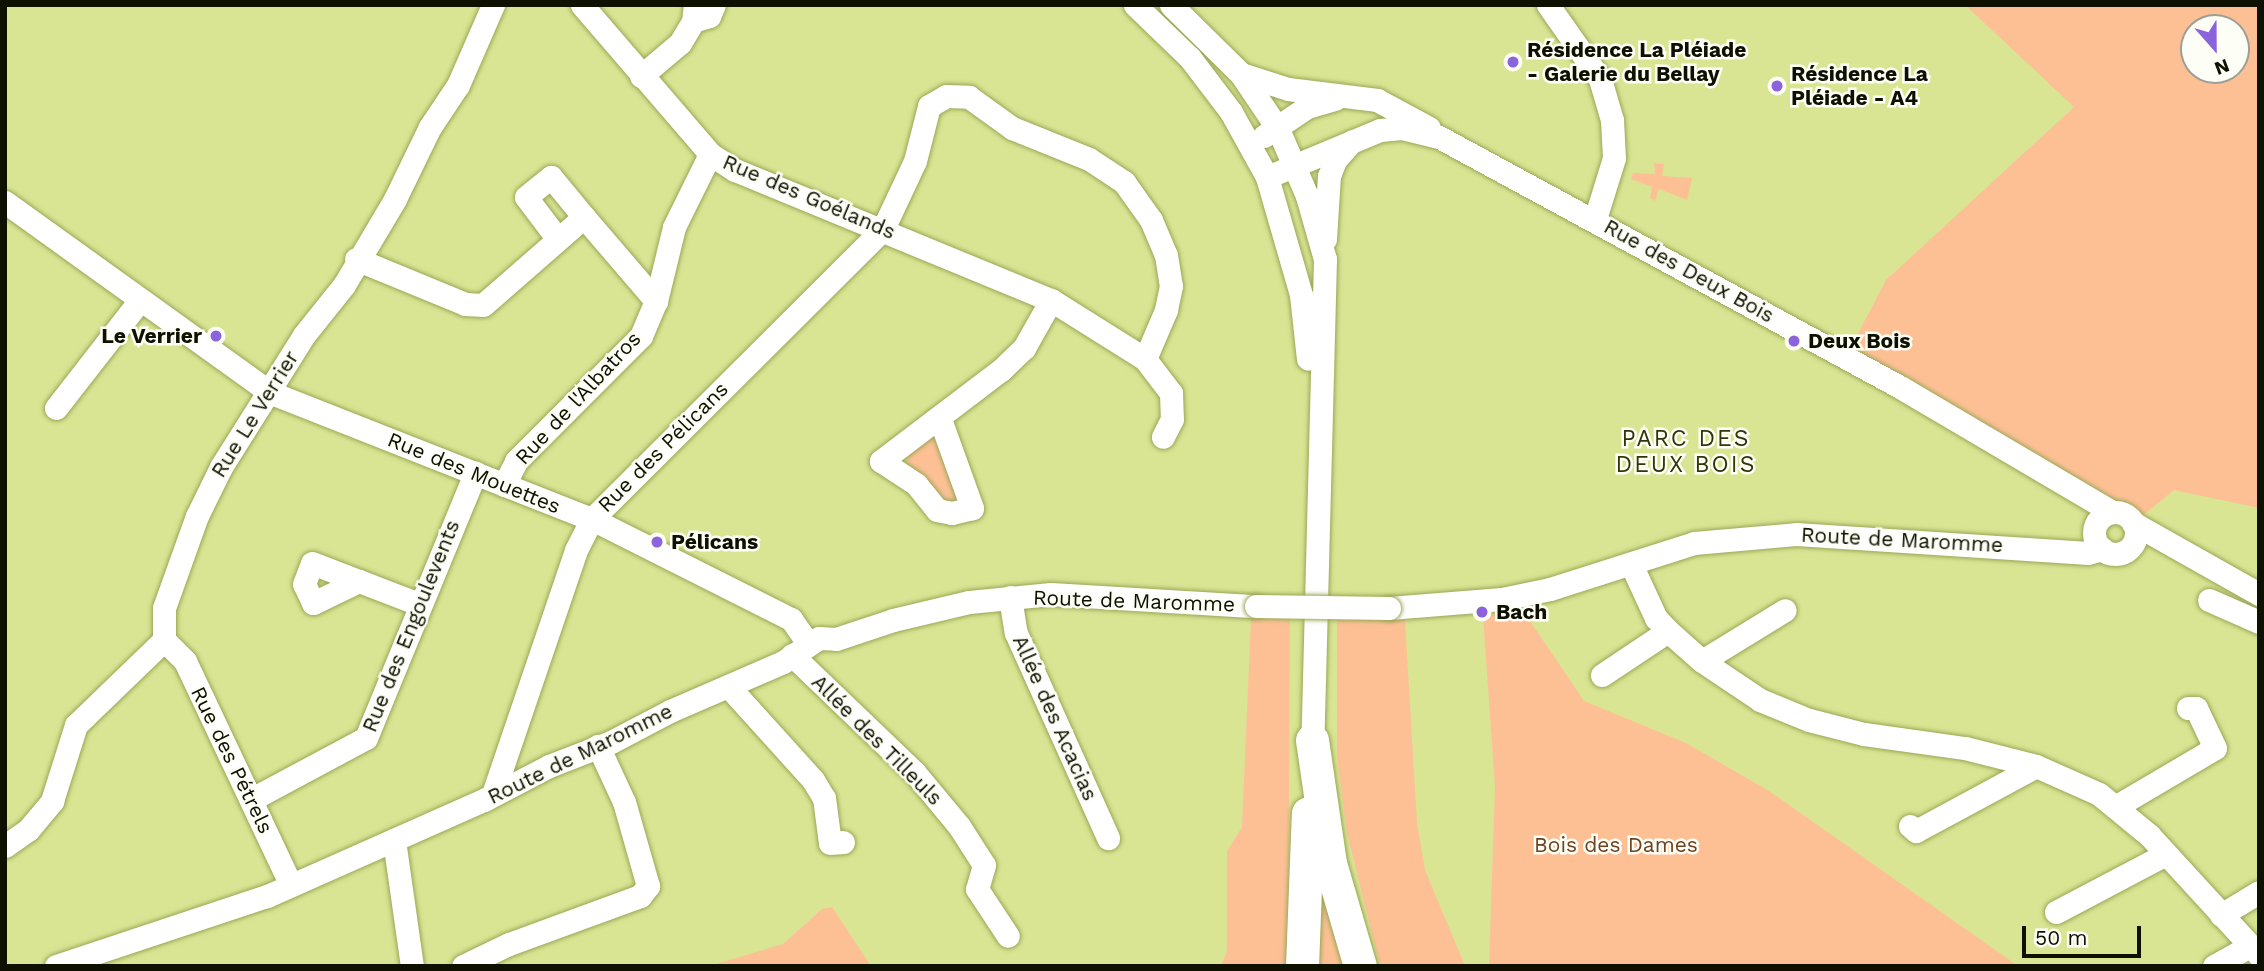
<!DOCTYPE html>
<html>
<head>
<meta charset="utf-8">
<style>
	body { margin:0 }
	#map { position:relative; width:2264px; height:971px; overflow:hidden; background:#d9e593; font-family:"Work Sans",sans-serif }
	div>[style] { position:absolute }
	.green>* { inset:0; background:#fdc095 }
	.roads { filter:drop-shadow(0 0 2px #9ca757) drop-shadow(0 0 2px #9ca757) }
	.minor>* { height:23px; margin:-11.5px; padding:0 11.5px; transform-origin:11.5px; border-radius:11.5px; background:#fff }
	.minor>.ring { margin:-11.5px; padding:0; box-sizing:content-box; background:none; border:23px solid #fff; border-radius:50% }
	.highway>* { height:33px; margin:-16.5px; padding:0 16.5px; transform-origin:16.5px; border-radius:16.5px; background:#fff }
	.bridges { filter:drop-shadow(0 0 2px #9ca757) drop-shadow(0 0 2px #9ca757) }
	.minor-bridge>* { height:23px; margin:-11.5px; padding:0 11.5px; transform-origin:11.5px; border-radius:11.5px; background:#fff }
	.dots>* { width:19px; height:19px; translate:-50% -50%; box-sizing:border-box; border:4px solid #fdfef6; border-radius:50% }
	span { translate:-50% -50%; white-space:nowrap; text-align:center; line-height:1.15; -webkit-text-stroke:5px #fdfef6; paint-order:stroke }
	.poi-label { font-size:21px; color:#0e1000; font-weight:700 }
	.left { translate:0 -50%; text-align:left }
	.right { translate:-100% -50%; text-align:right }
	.street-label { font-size:21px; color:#0e1000 }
	.park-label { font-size:21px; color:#6e4120 }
	.neighbourhood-label { font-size:23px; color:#313509; letter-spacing:2px }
	.frame { position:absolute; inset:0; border:7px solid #0e1000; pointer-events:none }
	.north { position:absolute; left:2180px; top:14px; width:70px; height:70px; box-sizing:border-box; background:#fdfef6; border:2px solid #9d9f94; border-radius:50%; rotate:159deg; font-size:19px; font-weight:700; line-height:28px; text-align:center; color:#0e1000 }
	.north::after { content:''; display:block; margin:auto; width:24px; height:32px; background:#8b63dd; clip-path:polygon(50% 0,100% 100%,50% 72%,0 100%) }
	.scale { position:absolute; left:2022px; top:926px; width:119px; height:32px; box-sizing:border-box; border:4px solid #0e1000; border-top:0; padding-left:9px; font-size:21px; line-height:24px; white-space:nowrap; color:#0e1000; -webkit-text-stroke:5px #fdfef6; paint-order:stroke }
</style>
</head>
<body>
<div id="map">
	<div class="green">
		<i style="clip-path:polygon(evenodd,1965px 5px,2259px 5px,2259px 508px,2174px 490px,2141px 517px,1851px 347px,1886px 280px,2074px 107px,1965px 5px,2194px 28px,2236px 28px,2236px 70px,2194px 70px,2194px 28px)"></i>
		<i style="clip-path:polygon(1654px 163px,1664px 164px,1662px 176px,1692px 178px,1687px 200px,1659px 189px,1655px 201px,1650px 198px,1652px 187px,1631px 179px,1633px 173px,1655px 174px)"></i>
		<i style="clip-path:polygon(931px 436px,940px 440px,958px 498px,951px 502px,941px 503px,908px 468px,907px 450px)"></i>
		<i style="clip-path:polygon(1522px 609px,1584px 701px,1686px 743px,1769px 791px,2018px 966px,1489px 966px,1495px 786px,1483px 616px)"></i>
		<i style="clip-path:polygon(1251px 618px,1290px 619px,1288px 966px,1221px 966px,1227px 951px,1227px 851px,1242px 827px)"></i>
		<i style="clip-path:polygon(1337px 620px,1405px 620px,1417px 823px,1425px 870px,1465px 966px,1380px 966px,1347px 833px,1337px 757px)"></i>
		<i style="clip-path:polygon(1317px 830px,1353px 966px,1315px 966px)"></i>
		<i style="clip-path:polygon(832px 907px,871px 966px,709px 966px,783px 944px,822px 909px)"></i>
	</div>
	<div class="roads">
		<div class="minor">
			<i style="left:582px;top:5px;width:196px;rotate:49.3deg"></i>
			<i style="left:710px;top:154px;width:30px;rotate:33deg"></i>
			<i style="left:735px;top:170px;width:342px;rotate:22.4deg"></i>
			<i style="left:1051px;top:300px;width:111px;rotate:32.1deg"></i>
			<i style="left:1145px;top:359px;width:43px;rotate:52.6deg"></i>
			<i style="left:1171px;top:393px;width:26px;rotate:88deg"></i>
			<i style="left:1172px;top:419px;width:20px;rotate:117deg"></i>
			<i style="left:695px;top:5px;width:16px;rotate:97deg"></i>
			<i style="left:693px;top:21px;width:17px;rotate:-17deg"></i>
			<i style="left:709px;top:16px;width:12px;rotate:-66deg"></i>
			<i style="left:1135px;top:5px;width:76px;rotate:43.9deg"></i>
			<i style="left:1190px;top:58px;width:68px;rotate:52.8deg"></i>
			<i style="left:1231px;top:112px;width:74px;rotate:61deg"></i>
			<i style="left:1267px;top:177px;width:123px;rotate:73.9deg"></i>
			<i style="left:1301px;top:295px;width:64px;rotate:83.8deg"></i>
			<i style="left:1171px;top:5px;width:98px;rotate:44.6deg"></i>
			<i style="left:1241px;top:74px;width:66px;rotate:56.1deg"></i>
			<i style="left:1278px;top:129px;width:73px;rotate:66.6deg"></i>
			<i style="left:1307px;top:196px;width:66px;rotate:74.1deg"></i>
			<i style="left:1325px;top:259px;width:481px;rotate:91.5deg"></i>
			<i style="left:1548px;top:5px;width:90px;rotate:54.9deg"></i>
			<i style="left:1600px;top:79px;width:43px;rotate:73.7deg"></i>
			<i style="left:1612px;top:120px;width:38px;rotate:87deg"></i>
			<i style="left:1614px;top:158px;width:64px;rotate:107.3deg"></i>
			<i style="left:1241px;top:74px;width:49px;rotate:17.7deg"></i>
			<i style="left:1288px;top:89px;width:90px;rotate:7deg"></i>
			<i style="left:1377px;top:100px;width:59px;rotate:28.3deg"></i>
			<i style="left:641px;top:76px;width:51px;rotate:-40.2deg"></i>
			<i style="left:680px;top:43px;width:26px;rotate:-59deg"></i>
			<i style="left:1264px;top:136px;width:52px;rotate:-34deg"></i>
			<i style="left:1307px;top:107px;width:29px;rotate:-16deg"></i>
			<i style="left:1267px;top:177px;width:122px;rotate:-22.6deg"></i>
			<i style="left:1380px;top:130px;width:22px;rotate:-5deg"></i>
			<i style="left:1402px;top:128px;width:38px;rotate:14deg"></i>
			<i style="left:1439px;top:137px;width:524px;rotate:28.47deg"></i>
			<i style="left:1900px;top:387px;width:246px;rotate:30.5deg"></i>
			<i style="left:5px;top:202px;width:325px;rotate:35.7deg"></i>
			<i style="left:269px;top:392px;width:347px;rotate:21.5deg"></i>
			<i style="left:592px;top:519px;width:223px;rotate:26.7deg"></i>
			<i style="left:791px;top:619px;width:29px;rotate:55deg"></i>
			<i style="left:557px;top:238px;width:51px;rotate:-127.1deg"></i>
			<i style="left:526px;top:197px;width:32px;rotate:-39deg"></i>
			<i style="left:551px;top:177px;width:52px;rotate:50.5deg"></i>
			<i style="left:1325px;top:239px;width:63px;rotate:-86.4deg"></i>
			<i style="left:1329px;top:176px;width:17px;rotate:-69deg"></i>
			<i style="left:1335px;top:160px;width:25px;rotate:-48deg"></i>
			<i style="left:356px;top:259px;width:118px;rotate:22.4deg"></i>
			<i style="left:465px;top:304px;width:18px;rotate:3deg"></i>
			<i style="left:483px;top:305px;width:134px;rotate:-41.1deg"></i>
			<i style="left:584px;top:217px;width:111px;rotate:49.4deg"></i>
			<i style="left:56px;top:408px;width:137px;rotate:-52.1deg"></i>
			<i style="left:940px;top:419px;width:95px;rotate:70.2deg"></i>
			<i style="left:972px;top:508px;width:21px;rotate:166deg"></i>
			<i style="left:952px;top:513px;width:15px;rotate:-169deg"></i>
			<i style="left:937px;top:510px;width:33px;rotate:-129deg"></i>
			<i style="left:916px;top:484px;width:42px;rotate:-146.7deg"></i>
			<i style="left:881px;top:461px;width:151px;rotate:-37.2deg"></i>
			<i style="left:1001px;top:370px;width:32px;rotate:-44deg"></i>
			<i style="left:1024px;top:348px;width:55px;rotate:-60.6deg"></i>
			<i style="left:504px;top:485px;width:27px;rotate:-63deg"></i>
			<i style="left:516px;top:461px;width:177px;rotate:-45deg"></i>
			<i style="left:641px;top:336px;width:38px;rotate:-67deg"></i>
			<i style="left:656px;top:301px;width:76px;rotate:-76.3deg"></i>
			<i style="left:674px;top:227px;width:81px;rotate:-63.7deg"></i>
			<i class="ring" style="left:2094px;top:512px;width:19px;height:19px"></i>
			<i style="left:2133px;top:523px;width:145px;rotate:29.4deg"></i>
			<i style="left:1631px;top:564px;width:60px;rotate:65.2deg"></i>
			<i style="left:1656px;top:618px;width:18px;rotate:47deg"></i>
			<i style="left:1668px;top:631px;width:45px;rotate:41.4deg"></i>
			<i style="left:1702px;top:661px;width:70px;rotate:33.9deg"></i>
			<i style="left:1760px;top:700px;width:53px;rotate:22.2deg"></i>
			<i style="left:1809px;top:720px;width:57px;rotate:14.3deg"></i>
			<i style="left:1864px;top:734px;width:102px;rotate:7.9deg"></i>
			<i style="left:1965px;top:748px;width:73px;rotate:14.2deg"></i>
			<i style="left:2036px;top:766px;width:69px;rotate:24deg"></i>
			<i style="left:2099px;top:794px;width:65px;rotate:39.4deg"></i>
			<i style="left:2149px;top:835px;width:163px;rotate:47.5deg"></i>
			<i style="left:359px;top:581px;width:51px;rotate:154.4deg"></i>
			<i style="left:313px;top:603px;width:21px;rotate:-115deg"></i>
			<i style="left:304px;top:584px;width:22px;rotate:-69deg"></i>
			<i style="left:312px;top:563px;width:50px;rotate:21deg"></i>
			<i style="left:359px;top:581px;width:64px;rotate:21deg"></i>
			<i style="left:1010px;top:597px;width:36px;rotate:81deg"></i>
			<i style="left:1016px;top:633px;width:225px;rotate:65.8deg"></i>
			<i style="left:2209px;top:600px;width:55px;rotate:23.7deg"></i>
			<i style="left:1389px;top:608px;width:113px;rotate:-4.6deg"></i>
			<i style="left:1502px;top:599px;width:49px;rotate:-11.8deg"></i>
			<i style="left:1550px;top:589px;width:151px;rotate:-17.7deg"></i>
			<i style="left:1694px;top:543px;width:102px;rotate:-5deg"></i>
			<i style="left:1796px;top:534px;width:293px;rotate:3.7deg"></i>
			<i style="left:2088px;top:553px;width:15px;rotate:-16deg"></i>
			<i style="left:164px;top:640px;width:30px;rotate:45deg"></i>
			<i style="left:185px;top:661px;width:248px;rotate:64.7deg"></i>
			<i style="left:792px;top:655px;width:170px;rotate:43.8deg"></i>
			<i style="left:915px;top:773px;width:69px;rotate:50.3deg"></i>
			<i style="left:959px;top:826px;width:46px;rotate:57.3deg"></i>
			<i style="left:984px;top:865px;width:25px;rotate:106deg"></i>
			<i style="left:977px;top:889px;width:56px;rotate:56.6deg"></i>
			<i style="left:1702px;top:661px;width:97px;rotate:-31.6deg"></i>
			<i style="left:1602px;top:675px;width:79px;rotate:-33.7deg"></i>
			<i style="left:729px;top:687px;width:125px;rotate:47.9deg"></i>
			<i style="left:813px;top:780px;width:21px;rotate:59deg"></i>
			<i style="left:824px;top:798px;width:45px;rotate:82.4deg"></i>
			<i style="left:830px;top:843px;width:13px;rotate:-4deg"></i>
			<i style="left:493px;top:794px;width:258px;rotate:-71.2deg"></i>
			<i style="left:576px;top:550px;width:35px;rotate:-63deg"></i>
			<i style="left:592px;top:519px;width:411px;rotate:-44.9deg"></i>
			<i style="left:883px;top:229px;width:75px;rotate:-64.8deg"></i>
			<i style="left:915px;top:161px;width:57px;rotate:-75.7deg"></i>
			<i style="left:929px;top:106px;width:20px;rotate:-30deg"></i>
			<i style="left:946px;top:96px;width:23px;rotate:2deg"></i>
			<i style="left:969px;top:97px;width:53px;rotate:35.8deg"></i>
			<i style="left:1012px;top:128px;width:83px;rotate:21.9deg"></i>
			<i style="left:1089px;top:159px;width:42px;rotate:33.3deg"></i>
			<i style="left:1124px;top:182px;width:47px;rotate:54.6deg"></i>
			<i style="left:1151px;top:220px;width:38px;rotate:67deg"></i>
			<i style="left:1166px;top:255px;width:31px;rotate:81deg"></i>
			<i style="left:1171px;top:286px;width:25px;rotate:102deg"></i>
			<i style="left:1166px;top:310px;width:53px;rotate:113.2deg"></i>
			<i style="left:252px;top:799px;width:129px;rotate:-28.2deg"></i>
			<i style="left:366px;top:738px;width:287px;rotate:-67.6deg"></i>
			<i style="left:2115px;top:807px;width:116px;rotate:-30.5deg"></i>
			<i style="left:2215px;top:748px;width:44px;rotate:-115.4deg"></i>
			<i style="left:2196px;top:708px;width:8px;rotate:180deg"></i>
			<i style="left:1910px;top:826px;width:8px;rotate:40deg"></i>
			<i style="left:1916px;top:831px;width:136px;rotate:-28.4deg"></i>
			<i style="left:394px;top:840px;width:127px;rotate:81.9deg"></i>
			<i style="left:5px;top:846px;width:28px;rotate:-35deg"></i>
			<i style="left:28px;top:830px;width:38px;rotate:-50deg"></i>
			<i style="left:52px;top:801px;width:80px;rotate:-72.5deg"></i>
			<i style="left:76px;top:725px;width:122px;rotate:-44deg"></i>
			<i style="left:164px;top:640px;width:32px;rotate:-90deg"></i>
			<i style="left:164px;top:608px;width:98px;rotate:-70.3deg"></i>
			<i style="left:197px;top:516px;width:55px;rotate:-63.9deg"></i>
			<i style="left:221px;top:467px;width:156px;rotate:-57.8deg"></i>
			<i style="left:304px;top:335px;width:64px;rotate:-51.3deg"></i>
			<i style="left:344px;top:285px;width:100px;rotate:-59.3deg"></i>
			<i style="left:395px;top:199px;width:80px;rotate:-64.1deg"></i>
			<i style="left:430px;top:127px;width:50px;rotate:-56.3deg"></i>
			<i style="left:458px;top:85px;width:87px;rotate:-66.4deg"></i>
			<i style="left:2056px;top:912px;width:124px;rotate:-27.8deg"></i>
			<i style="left:2221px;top:915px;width:44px;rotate:-31.2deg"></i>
			<i style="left:56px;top:966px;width:222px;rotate:-18.4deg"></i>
			<i style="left:267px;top:896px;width:237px;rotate:-23.9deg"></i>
			<i style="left:484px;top:800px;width:73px;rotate:-27.6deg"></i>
			<i style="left:549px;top:766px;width:66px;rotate:-21.2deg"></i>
			<i style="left:611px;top:742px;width:67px;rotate:-27.7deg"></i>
			<i style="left:670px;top:711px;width:123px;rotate:-23.4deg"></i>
			<i style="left:783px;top:662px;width:43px;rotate:-33.7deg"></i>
			<i style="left:819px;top:638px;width:17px;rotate:3deg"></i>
			<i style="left:836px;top:639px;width:60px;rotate:-18.4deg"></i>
			<i style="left:893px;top:620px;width:78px;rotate:-13.3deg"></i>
			<i style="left:969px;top:602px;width:82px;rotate:-5.6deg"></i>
			<i style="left:1051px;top:594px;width:205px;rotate:3.4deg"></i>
			<i style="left:463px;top:966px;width:51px;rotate:-25.6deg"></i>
			<i style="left:509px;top:944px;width:140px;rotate:-20.1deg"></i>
			<i style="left:640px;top:896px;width:13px;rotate:-51deg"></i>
			<i style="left:648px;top:886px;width:87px;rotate:-105.9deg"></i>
			<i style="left:624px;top:802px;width:62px;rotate:-114.9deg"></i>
			<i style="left:2214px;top:966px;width:41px;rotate:-29.1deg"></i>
		</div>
		<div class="highway">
			<i style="left:1312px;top:740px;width:124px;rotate:81.7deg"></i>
			<i style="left:1330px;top:863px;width:107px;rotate:73.8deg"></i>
			<i style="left:1302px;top:966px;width:153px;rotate:-87.8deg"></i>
		</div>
	</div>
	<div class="bridges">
		<div class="minor-bridge">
			<i style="left:1256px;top:606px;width:133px;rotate:0.9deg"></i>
		</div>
	</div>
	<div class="dots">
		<i style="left:1513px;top:62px;background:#8b63dd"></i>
		<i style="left:1777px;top:86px;background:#8b63dd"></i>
		<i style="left:216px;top:336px;background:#8b63dd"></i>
		<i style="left:1794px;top:341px;background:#8b63dd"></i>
		<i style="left:657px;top:542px;background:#8b63dd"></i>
		<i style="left:1482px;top:612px;background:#8b63dd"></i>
	</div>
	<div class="poi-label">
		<span class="left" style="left:1527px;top:62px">Résidence La Pléiade<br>- Galerie du Bellay</span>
		<span class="left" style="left:1791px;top:86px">Résidence La<br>Pléiade - A4</span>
		<span class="right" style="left:202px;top:336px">Le Verrier</span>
		<span class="left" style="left:1808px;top:341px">Deux Bois</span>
		<span class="left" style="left:671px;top:542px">Pélicans</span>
		<span class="left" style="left:1496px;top:612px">Bach</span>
	</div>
	<div class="street-label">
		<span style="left:809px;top:197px;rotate:23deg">Rue des Goélands</span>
		<span style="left:1689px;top:271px;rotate:29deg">Rue des Deux Bois</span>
		<span style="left:578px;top:398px;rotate:-47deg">Rue de l'Albatros</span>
		<span style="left:255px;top:414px;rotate:-58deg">Rue Le Verrier</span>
		<span style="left:663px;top:447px;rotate:-45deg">Rue des Pélicans</span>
		<span style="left:474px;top:473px;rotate:22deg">Rue des Mouettes</span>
		<span style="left:1902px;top:540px;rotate:3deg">Route de Maromme</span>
		<span style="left:1134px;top:601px;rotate:2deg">Route de Maromme</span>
		<span style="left:411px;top:626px;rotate:-68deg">Rue des Engoulevents</span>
		<span style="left:1055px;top:718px;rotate:66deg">Allée des Acacias</span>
		<span style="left:877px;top:740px;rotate:45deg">Allée des Tilleuls</span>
		<span style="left:580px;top:754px;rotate:-26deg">Route de Maromme</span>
		<span style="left:232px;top:760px;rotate:64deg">Rue des Pétrels</span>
	</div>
	<div class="park-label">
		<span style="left:1616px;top:845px">Bois des Dames</span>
	</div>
	<div class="neighbourhood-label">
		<span style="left:1686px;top:452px">PARC DES<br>DEUX BOIS</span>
	</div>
	<div class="frame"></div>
	<div class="north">N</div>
	<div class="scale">50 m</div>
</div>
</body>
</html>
